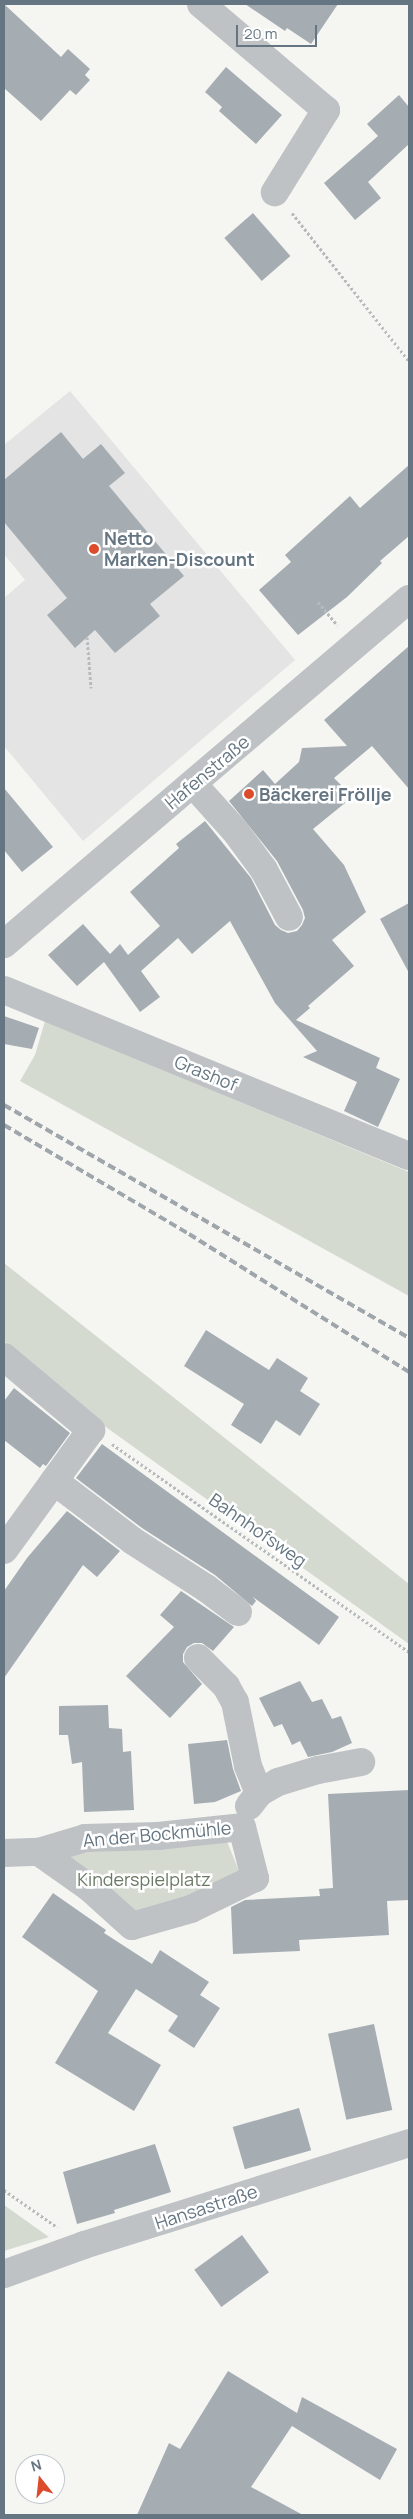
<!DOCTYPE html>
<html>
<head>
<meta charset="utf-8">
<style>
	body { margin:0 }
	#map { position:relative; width:413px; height:2519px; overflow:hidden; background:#f5f5f2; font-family:Manrope,sans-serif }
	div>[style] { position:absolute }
	.built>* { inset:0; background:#e3e4e3 }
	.green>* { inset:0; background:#d5dad1 }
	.building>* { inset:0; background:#a5adb3; transform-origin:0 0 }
	.path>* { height:3px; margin-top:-1.5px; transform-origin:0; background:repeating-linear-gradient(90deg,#b8bbbd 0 2.5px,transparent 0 5px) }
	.minor>* { height:28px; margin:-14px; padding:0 14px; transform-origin:14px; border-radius:14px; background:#bec2c5 }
	.rail>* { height:4px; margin-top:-2px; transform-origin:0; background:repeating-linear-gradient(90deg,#9fa6ab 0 8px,transparent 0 12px) }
	.dots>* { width:14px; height:14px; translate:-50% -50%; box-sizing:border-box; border:2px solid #fff; border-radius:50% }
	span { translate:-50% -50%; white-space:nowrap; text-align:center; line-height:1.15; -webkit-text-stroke:5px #fff; paint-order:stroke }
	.poi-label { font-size:18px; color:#657682; font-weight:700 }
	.left { translate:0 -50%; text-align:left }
	.street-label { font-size:18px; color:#657682 }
	.park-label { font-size:18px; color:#697964 }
	.frame { position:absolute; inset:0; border:5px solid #657682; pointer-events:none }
	.north { position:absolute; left:15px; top:2454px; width:50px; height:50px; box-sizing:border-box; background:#fff; border:1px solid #c1c8cd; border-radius:50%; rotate:344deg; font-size:14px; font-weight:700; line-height:20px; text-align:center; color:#657682 }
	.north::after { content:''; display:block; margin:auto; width:18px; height:22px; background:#dc4b2b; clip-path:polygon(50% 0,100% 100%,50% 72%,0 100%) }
	.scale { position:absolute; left:236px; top:25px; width:81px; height:22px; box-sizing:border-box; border:2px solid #657682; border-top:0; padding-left:6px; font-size:15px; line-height:18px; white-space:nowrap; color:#657682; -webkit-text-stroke:4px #fff; paint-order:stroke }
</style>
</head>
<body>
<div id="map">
	<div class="built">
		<i style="clip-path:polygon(70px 391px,295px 660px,83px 841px,4px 746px,4px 598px,25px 580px,4px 554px,4px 445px)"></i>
	</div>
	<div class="green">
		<i style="clip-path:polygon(45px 1021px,409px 1172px,409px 1296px,20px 1081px,35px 1055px)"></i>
		<i style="clip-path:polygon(4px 1263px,409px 1584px,409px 1644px,103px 1425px,4px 1341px)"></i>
		<i style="clip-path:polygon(226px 1839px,239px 1871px,189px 1899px,136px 1913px,65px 1858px,89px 1848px)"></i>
		<i style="clip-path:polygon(4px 2205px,49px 2237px,4px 2251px)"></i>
	</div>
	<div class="building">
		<i style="clip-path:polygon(4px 4px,61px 57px,68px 49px,90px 69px,85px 75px,90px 80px,76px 95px,70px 90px,41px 121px,4px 88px)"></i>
		<i style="clip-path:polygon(245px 4px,338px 4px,311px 44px,287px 28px,285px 31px)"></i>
		<i style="clip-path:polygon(226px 67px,282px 115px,256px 144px,219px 111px,222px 107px,205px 92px)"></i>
		<i style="clip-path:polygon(399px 95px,409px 107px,409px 144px,368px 182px,381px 198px,355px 220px,324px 183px,378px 136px,367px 124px)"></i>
		<i style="left:253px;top:213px;width:57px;height:38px;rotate:49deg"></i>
		<i style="clip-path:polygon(61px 432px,83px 459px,101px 444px,125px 473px,109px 486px,184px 576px,150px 604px,160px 616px,115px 653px,95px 630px,75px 648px,47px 615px,67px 598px,4px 522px,4px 480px)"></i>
		<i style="clip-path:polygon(409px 465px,409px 536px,380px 561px,382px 563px,347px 597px,298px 635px,259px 590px,291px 562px,285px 555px,350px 496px,360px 508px)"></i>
		<i style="clip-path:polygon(409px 646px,409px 789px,372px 746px,334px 778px,341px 785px,335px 790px,345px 803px,313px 829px,344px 865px,366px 912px,332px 940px,354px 966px,308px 1006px,310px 1008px,296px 1020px,380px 1058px,376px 1068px,400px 1079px,378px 1127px,344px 1111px,357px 1082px,303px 1057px,317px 1051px,275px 1003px,230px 921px,192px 954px,178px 938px,141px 971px,160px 997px,140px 1012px,104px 962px,77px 986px,48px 955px,83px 924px,110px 954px,120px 944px,128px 955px,160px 926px,130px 892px,179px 848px,176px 844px,205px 821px,251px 878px,275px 925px,281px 930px,288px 933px,297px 931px,302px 925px,305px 918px,303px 910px,277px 861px,229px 801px,263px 770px,275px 784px,299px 762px,302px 748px,347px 746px,324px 720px)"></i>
		<i style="clip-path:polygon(4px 788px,53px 847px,22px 872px,4px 850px)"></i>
		<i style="clip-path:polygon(409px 903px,409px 973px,380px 919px)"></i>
		<i style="clip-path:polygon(4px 1016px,39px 1028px,32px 1049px,4px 1044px)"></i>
		<i style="clip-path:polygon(206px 1330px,269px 1370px,277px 1358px,308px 1378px,300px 1391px,320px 1404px,300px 1436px,276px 1420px,261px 1444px,231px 1425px,244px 1404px,184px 1366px)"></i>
		<i style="clip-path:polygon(14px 1388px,70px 1433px,46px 1466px,43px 1464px,40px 1468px,4px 1440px,4px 1401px)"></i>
		<i style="clip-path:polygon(102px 1444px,339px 1617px,319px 1645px,253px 1597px,256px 1601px,252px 1606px,215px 1575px,142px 1528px,76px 1478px)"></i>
		<i style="clip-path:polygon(67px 1511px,120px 1551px,97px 1577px,83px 1565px,4px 1678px,4px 1591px,27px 1558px)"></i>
		<i style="clip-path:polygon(181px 1591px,234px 1627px,213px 1651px,202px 1643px,194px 1643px,187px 1647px,183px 1654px,183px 1662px,202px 1684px,170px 1718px,126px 1676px,174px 1627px,160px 1615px)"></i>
		<i style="clip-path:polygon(300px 1681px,312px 1702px,322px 1699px,332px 1719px,341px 1716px,352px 1743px,332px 1752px,308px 1757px,300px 1741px,292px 1745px,282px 1724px,274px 1727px,259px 1698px)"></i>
		<i style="clip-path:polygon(108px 1705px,109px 1728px,122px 1729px,123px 1752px,131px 1751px,134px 1810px,84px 1812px,82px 1762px,72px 1764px,68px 1735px,59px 1735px,59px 1706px)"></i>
		<i style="clip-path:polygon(227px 1740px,233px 1769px,241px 1791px,215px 1802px,194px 1804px,188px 1744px)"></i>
		<i style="clip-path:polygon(409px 1790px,409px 1900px,387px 1901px,389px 1935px,299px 1940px,300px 1951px,233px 1954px,231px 1907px,245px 1900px,320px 1896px,319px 1889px,333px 1888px,328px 1794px)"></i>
		<i style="clip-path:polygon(53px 1893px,106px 1930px,104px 1933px,152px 1964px,160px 1950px,209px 1982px,200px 1995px,220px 2008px,194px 2048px,168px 2031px,178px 2016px,136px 1989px,108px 2033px,161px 2065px,134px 2111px,55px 2063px,98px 1991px,22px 1937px)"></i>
		<i style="left:374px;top:2024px;width:88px;height:47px;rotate:78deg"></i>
		<i style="left:299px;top:2108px;width:44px;height:69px;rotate:74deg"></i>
		<i style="clip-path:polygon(155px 2144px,171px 2192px,114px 2210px,115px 2213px,77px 2224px,63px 2172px)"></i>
		<i style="left:242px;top:2235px;width:46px;height:59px;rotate:54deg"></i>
		<i style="clip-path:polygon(228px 2371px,297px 2413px,302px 2397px,397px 2449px,380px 2480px,292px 2426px,251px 2487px,303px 2515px,137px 2515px,169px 2443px,180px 2449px)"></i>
	</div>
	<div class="path">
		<i style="left:292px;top:213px;width:189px;rotate:51.7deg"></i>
		<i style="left:318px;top:602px;width:30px;rotate:50deg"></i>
		<i style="left:87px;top:637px;width:51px;rotate:85.5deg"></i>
		<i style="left:112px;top:1444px;width:363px;rotate:35deg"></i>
		<i style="left:4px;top:2190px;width:65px;rotate:34.9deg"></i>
	</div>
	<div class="minor">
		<i style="left:201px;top:4px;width:164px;rotate:40.3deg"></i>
		<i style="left:326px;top:110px;width:97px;rotate:121.9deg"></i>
		<i style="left:193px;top:784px;width:64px;rotate:48.1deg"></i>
		<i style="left:236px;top:832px;width:47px;rotate:53.6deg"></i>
		<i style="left:264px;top:870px;width:53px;rotate:62deg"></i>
		<i style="left:4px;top:944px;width:532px;rotate:-40.43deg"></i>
		<i style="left:4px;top:990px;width:438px;rotate:22.3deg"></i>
		<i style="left:4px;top:1357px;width:114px;rotate:40deg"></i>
		<i style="left:91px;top:1430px;width:148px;rotate:125.9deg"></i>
		<i style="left:54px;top:1481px;width:99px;rotate:37.2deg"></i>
		<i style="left:133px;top:1541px;width:87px;rotate:32.8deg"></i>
		<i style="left:206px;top:1588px;width:40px;rotate:37deg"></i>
		<i style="left:198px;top:1658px;width:40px;rotate:45deg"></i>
		<i style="left:226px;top:1686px;width:18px;rotate:61deg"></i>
		<i style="left:235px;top:1702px;width:65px;rotate:78.5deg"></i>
		<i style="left:248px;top:1766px;width:29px;rotate:68deg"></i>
		<i style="left:249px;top:1806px;width:16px;rotate:-52deg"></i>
		<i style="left:259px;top:1793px;width:22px;rotate:-30deg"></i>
		<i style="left:278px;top:1782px;width:42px;rotate:-16.7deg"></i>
		<i style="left:318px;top:1770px;width:44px;rotate:-10.5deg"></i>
		<i style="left:4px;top:1853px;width:35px;rotate:-2deg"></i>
		<i style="left:39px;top:1852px;width:48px;rotate:-16.9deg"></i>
		<i style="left:85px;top:1838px;width:73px;rotate:-1.6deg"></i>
		<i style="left:158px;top:1836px;width:84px;rotate:-6.1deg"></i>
		<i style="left:242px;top:1827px;width:53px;rotate:75.7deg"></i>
		<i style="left:255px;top:1878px;width:71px;rotate:154.2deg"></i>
		<i style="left:191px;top:1909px;width:61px;rotate:163.9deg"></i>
		<i style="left:132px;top:1926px;width:57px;rotate:-137.9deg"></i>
		<i style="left:90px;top:1888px;width:62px;rotate:-144.8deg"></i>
		<i style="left:4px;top:2274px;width:85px;rotate:-19.9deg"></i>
		<i style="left:84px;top:2245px;width:341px;rotate:-17.4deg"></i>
	</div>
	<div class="rail">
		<i style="left:4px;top:1105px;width:467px;rotate:29.9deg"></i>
		<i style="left:4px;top:1125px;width:215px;rotate:30.5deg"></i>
		<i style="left:189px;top:1234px;width:260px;rotate:32.1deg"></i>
	</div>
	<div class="dots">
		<i style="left:94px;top:549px;background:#dc4b2b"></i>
		<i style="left:249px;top:794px;background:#dc4b2b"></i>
	</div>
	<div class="poi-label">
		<span class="left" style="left:104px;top:549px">Netto<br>Marken-Discount</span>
		<span class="left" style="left:259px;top:794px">Bäckerei Fröllje</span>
	</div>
	<div class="street-label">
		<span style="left:207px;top:772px;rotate:-40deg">Hafenstraße</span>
		<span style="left:206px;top:1073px;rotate:22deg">Grashof</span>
		<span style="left:258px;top:1530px;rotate:35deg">Bahnhofsweg</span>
		<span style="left:157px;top:1834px;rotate:-5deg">An der Bockmühle</span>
		<span style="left:206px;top:2207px;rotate:-18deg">Hansastraße</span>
	</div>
	<div class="park-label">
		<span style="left:144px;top:1879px">Kinderspielplatz</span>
	</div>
	<div class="frame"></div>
	<div class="north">N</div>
	<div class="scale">20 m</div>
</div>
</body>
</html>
